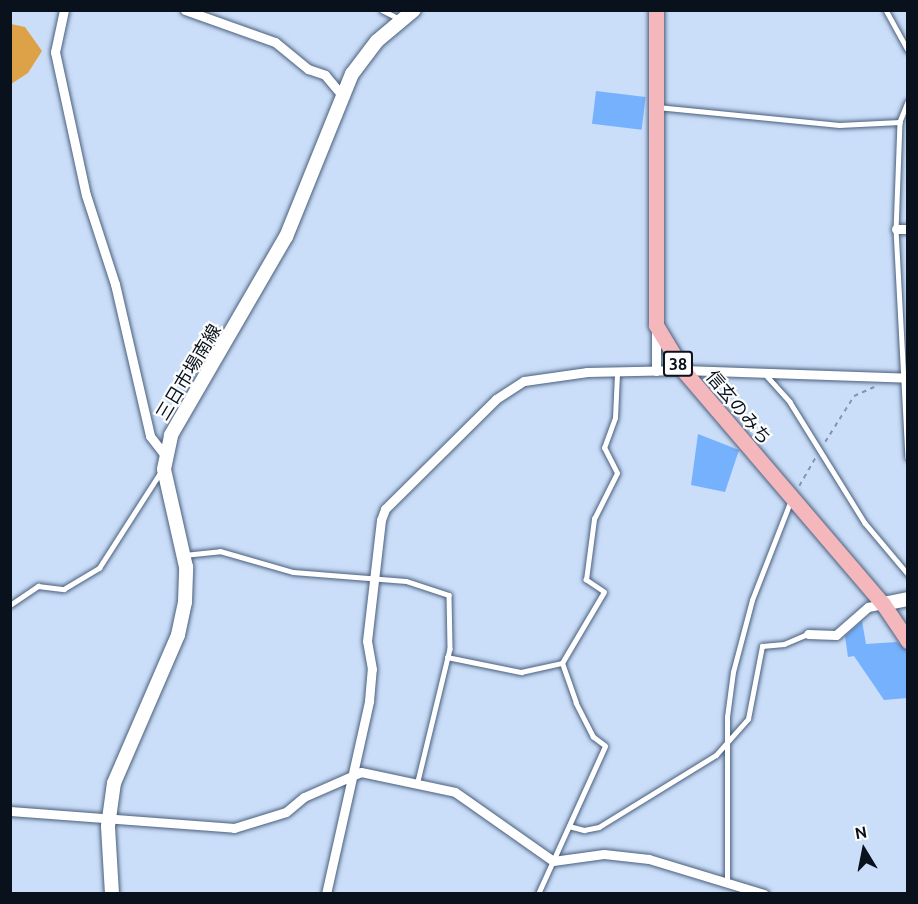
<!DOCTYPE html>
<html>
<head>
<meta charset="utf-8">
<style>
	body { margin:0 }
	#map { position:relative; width:918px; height:904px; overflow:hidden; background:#cadef9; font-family:Ubuntu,"Noto Sans JP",sans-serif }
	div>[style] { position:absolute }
	.forest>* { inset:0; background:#dda247 }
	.building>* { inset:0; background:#76b1fd; transform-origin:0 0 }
	.path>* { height:1.5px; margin-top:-0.75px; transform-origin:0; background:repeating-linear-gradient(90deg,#8596ab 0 4.5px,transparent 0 9px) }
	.roads { filter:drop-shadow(0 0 2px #4a5f7c) drop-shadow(0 0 2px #4a5f7c) }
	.lane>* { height:4.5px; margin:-2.25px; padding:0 2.25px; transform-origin:2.25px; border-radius:2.25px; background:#fff }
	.street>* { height:9px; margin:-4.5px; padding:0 4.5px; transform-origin:4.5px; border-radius:4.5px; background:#fff }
	.secondary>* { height:14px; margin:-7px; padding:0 7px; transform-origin:7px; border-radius:7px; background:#fff }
	.primary>* { height:15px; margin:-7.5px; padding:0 7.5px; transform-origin:7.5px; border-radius:7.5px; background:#f4b7bc }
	span { translate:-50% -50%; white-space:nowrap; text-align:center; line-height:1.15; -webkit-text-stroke:4.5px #fdfdfd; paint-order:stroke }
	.shield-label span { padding:2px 4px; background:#fdfdfd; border:2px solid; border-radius:4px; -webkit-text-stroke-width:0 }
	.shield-label { font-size:16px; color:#08111c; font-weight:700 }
	.street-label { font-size:18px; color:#08111c }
	.frame { position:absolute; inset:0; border:12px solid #08111c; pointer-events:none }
	.north { position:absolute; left:834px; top:820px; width:60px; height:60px; -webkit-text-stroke:4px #fdfdfd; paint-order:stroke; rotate:350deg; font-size:16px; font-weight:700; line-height:24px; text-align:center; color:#08111c }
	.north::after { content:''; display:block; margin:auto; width:21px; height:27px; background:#08111c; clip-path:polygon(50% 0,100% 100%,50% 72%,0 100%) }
</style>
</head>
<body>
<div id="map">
	<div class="forest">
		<i style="clip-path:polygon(11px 24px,25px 27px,42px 51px,28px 73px,11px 84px)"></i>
	</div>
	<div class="building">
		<i style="left:596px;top:91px;width:50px;height:33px;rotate:7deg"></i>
		<i style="clip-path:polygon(698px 434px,739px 450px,725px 492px,691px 485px)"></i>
		<i style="clip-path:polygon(862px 621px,866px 644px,897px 642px,908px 651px,908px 698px,884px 700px,854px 656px,848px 657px,845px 636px)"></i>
	</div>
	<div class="path">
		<i style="left:825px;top:442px;width:54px;rotate:-57.8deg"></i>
		<i style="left:854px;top:396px;width:22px;rotate:-24deg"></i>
		<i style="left:799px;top:486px;width:34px;rotate:-60deg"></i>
	</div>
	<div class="roads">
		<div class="lane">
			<i style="left:382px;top:10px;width:20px;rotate:27deg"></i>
			<i style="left:886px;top:10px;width:46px;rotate:61.2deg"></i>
			<i style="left:908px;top:102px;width:22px;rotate:112deg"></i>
			<i style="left:900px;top:122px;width:107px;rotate:92.1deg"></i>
			<i style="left:896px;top:229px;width:229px;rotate:87deg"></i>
			<i style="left:657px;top:107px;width:183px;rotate:5.6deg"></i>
			<i style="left:839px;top:125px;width:61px;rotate:-2.8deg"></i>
			<i style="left:766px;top:375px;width:36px;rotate:48deg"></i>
			<i style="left:790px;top:402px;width:142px;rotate:58.2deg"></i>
			<i style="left:865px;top:523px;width:67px;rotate:49.9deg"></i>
			<i style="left:184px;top:555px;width:36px;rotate:-6deg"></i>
			<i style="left:220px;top:551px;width:76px;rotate:16deg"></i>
			<i style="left:293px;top:572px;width:113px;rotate:4.6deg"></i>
			<i style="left:406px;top:581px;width:45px;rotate:18deg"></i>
			<i style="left:449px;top:595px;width:54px;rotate:88.9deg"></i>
			<i style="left:450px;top:649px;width:140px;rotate:103.6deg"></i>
			<i style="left:10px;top:605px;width:34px;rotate:-34deg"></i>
			<i style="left:38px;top:586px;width:26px;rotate:7deg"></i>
			<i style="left:64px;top:589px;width:41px;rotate:-31deg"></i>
			<i style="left:99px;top:568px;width:117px;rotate:-57.3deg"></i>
			<i style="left:447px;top:657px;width:76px;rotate:11.5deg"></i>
			<i style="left:521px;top:672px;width:42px;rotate:-12.4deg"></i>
			<i style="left:569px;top:826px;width:16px;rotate:15deg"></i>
			<i style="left:584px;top:830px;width:15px;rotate:-11deg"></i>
			<i style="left:599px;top:827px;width:137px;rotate:-31.6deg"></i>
			<i style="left:716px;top:755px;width:48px;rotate:-48.4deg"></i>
			<i style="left:748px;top:719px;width:74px;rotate:-79.1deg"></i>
			<i style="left:762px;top:646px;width:22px;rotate:-5deg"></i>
			<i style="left:784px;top:644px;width:26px;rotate:-23deg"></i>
			<i style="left:727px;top:883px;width:166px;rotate:-90deg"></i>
			<i style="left:727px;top:717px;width:45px;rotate:-82.4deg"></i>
			<i style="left:733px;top:672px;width:74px;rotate:-75.2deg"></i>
			<i style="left:752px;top:600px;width:107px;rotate:-68.7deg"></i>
			<i style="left:538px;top:894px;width:162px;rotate:-65.6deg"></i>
			<i style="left:605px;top:746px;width:15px;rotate:-143deg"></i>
			<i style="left:593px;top:737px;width:38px;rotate:-117deg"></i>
			<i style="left:576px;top:703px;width:42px;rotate:-109.3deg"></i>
			<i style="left:562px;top:663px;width:82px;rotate:-59.4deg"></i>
			<i style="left:604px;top:592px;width:22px;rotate:-146deg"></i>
			<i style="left:586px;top:580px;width:62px;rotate:-82.5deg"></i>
			<i style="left:594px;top:519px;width:51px;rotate:-63.4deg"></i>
			<i style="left:617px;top:473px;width:28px;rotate:-117deg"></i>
			<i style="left:604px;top:448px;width:32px;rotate:-70deg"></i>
			<i style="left:615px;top:418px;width:44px;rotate:-87.4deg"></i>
		</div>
		<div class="street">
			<i style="left:64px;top:10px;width:43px;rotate:102.1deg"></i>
			<i style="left:55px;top:52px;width:146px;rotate:77.8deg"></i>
			<i style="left:86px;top:195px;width:94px;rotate:72deg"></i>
			<i style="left:115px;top:284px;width:156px;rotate:77deg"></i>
			<i style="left:150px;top:436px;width:24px;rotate:52deg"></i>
			<i style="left:185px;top:10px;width:96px;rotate:19.6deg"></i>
			<i style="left:275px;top:42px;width:43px;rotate:39.3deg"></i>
			<i style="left:308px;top:69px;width:18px;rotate:19deg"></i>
			<i style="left:325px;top:75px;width:25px;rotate:50deg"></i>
			<i style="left:896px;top:229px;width:12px"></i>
			<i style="left:656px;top:328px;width:43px;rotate:90deg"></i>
			<i style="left:808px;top:634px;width:28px;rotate:2deg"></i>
			<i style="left:836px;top:635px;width:43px;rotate:-41.2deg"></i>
			<i style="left:868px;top:607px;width:15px;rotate:-11deg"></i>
			<i style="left:10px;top:811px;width:225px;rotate:4.3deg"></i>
			<i style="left:234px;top:828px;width:54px;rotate:-17.1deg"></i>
			<i style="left:286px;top:812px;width:23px;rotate:-40deg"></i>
			<i style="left:304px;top:797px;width:62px;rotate:-23.7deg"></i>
			<i style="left:361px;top:772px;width:96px;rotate:12deg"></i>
			<i style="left:455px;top:792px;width:120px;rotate:35.1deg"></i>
			<i style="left:553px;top:861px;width:51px;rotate:-7.8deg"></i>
			<i style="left:604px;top:854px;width:45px;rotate:6.3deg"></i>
			<i style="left:649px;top:859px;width:120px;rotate:16.9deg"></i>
			<i style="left:326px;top:894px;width:198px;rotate:-77.4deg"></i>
			<i style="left:369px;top:701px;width:32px;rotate:-85deg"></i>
			<i style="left:372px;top:669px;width:28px;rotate:-100deg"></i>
			<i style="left:367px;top:641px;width:122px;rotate:-83.4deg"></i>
			<i style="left:381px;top:520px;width:12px;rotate:-70deg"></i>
			<i style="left:385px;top:509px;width:156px;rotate:-44.7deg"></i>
			<i style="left:496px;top:399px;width:33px;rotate:-33deg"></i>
			<i style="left:524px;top:381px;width:64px;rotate:-8.1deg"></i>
			<i style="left:587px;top:372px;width:96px;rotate:-1.2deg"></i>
			<i style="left:683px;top:370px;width:225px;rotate:2deg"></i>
		</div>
		<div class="secondary">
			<i style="left:883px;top:604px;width:25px;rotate:-11deg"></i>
			<i style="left:112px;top:894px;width:68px;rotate:-93.4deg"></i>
			<i style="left:108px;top:826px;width:43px;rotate:-82.1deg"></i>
			<i style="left:114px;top:783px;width:161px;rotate:-66.6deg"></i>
			<i style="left:178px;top:635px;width:34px;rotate:-78deg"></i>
			<i style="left:185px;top:602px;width:35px;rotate:-88deg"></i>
			<i style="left:186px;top:567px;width:100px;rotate:-102.7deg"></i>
			<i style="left:164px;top:469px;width:35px;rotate:-78deg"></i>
			<i style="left:171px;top:435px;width:229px;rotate:-59.9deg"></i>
			<i style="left:286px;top:237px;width:176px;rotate:-68deg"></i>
			<i style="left:352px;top:74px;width:41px;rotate:-52.9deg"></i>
			<i style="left:377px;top:41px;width:48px;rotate:-40deg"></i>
		</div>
		<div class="primary">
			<i style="left:656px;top:10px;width:315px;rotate:90deg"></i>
			<i style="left:656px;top:325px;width:52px;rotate:59deg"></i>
			<i style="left:683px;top:370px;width:308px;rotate:49.5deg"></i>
			<i style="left:883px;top:604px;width:45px;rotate:56deg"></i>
		</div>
	</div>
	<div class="shield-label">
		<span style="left:678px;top:364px">38</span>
	</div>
	<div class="street-label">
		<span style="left:188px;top:372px;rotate:-59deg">三日市場南線</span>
		<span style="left:739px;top:407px;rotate:50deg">信玄のみち</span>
	</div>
	<div class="frame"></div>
	<div class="north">N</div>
</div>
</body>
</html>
